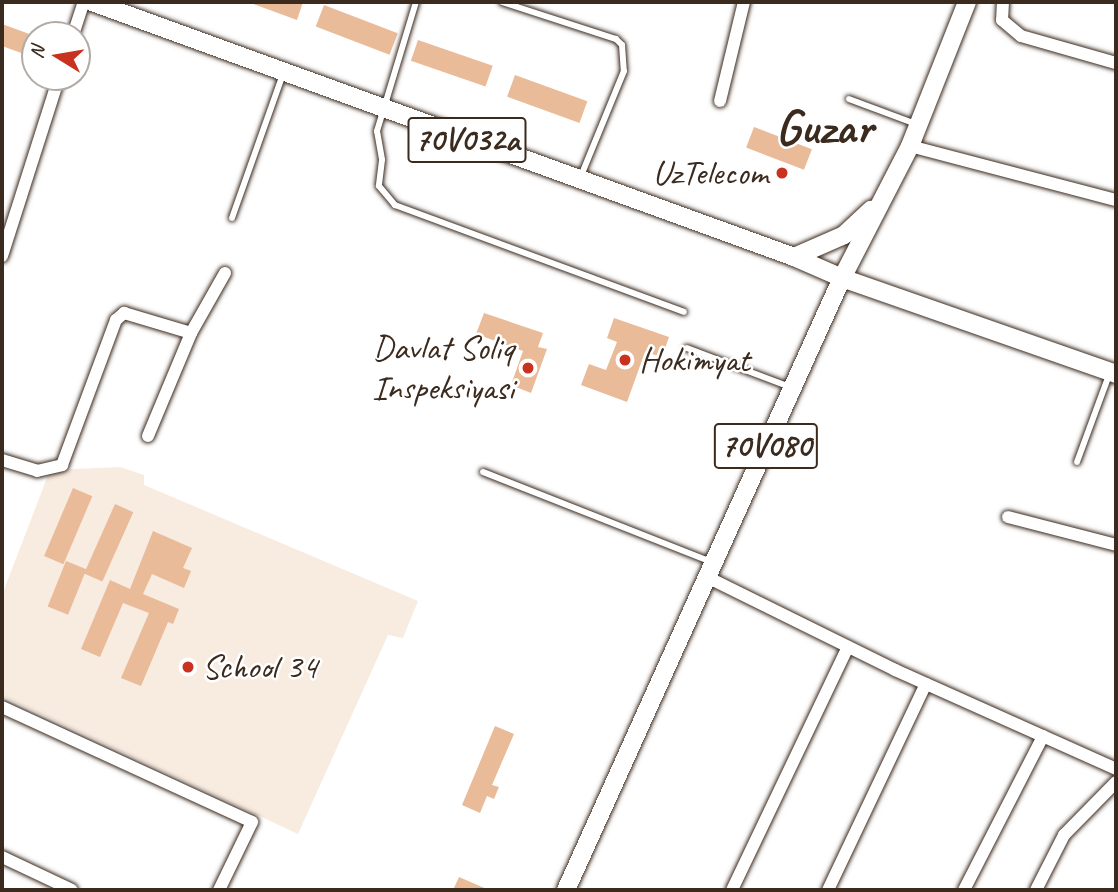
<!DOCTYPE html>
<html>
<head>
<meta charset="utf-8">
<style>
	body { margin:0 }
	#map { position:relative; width:1118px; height:892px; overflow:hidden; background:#fff; font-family:Caveat,sans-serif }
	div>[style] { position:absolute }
	.built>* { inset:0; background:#f8ebe0 }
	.building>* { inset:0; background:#e9bb99; transform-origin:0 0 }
	.roads { filter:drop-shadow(0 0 2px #3b2a1e) drop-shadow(0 0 2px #3b2a1e) }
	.lane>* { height:6px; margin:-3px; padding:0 3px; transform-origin:3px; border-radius:3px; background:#fff }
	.street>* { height:12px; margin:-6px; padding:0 6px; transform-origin:6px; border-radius:6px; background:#fff }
	.primary>* { height:18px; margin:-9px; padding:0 9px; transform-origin:9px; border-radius:9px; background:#fff }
	.dots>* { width:19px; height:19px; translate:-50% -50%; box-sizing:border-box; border:4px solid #fff; border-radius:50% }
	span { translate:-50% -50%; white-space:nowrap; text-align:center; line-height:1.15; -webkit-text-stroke:5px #fff; paint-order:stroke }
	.shield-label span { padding:2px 5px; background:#fff; border:2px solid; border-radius:5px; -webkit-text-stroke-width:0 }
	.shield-label { font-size:33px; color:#3b2a1e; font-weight:700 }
	.poi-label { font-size:35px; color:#3b2a1e }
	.right { translate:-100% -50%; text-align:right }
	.left { translate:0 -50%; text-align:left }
	.town-label { font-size:49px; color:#3b2a1e; font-weight:700 }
	.frame { position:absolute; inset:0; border:4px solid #3b2a1e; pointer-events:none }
	.north { position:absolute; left:21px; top:21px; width:70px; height:70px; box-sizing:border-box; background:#fff; border:2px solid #b1aaa5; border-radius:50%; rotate:281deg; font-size:19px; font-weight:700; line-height:28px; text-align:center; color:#3b2a1e }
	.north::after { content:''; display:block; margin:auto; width:24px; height:32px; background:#c8321e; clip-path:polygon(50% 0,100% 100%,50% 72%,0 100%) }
</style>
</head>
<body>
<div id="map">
	<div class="built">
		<i style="clip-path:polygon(120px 467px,144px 475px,144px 485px,418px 601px,403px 638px,388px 635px,298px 834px,2px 696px,2px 595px,50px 470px)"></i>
	</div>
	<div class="building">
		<i style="clip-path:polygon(248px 2px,303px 2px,297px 20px)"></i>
		<i style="left:324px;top:5px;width:79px;height:23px;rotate:21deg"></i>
		<i style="clip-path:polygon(2px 24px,35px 36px,35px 58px,2px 46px)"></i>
		<i style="left:418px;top:40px;width:79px;height:22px;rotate:19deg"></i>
		<i style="left:515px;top:75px;width:77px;height:23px;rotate:20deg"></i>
		<i style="left:754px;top:127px;width:62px;height:22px;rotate:21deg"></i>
		<i style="clip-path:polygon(484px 313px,543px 333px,538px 347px,547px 349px,531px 393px,511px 385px,523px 351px,476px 334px)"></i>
		<i style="clip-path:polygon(614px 318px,669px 337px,662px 357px,645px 352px,627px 402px,581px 385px,589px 364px,606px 370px,617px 342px,607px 338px)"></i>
		<i style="left:73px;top:488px;width:21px;height:74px;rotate:23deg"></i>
		<i style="left:115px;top:504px;width:20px;height:76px;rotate:24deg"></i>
		<i style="clip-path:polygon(153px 531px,192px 548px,183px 568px,191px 571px,184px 588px,152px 574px,143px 594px,179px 609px,173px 624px,168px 622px,141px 686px,121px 678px,149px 613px,123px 603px,100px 657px,81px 649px,110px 580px,130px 589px)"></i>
		<i style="left:66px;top:561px;width:22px;height:49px;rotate:22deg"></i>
		<i style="clip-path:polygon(495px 726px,514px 734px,492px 785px,499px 787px,494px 799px,487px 796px,480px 813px,462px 805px)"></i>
		<i style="clip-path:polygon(459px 877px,489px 890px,453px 890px)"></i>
	</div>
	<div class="roads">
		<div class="lane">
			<i style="left:416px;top:2px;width:135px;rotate:106.8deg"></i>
			<i style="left:377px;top:131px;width:29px;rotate:80deg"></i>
			<i style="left:382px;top:160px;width:26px;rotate:97deg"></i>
			<i style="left:379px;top:186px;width:25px;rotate:50deg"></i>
			<i style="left:395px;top:205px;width:308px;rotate:20.3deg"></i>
			<i style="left:502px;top:2px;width:120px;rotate:18deg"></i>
			<i style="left:616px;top:39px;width:8px;rotate:45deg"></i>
			<i style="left:622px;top:45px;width:26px;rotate:86deg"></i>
			<i style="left:624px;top:71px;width:113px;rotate:112.3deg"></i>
			<i style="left:849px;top:99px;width:72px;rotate:20.5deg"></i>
			<i style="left:232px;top:218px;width:153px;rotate:-70.5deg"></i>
			<i style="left:687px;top:348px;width:110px;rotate:20.7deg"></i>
			<i style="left:1077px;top:462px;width:93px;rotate:-69.8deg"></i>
			<i style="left:483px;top:472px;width:246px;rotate:21.5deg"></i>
		</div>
		<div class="street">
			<i style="left:1003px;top:2px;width:18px;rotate:93deg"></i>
			<i style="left:1002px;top:20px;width:25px;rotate:40deg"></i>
			<i style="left:1021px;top:36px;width:99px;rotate:15.9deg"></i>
			<i style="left:73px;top:35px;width:35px;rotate:-72deg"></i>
			<i style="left:720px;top:101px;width:102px;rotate:-76.4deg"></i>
			<i style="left:910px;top:146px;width:213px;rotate:14.7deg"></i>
			<i style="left:2px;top:256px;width:188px;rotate:-72.3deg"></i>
			<i style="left:148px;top:436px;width:112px;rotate:-67.3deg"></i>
			<i style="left:191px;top:333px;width:69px;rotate:-60.5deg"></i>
			<i style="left:2px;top:460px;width:37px;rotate:17deg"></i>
			<i style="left:37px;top:471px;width:26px;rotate:-13deg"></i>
			<i style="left:62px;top:465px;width:155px;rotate:-69.6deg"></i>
			<i style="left:116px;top:320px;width:11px;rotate:-41deg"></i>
			<i style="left:124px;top:313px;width:70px;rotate:16.6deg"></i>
			<i style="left:1008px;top:517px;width:112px;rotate:14.5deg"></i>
			<i style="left:707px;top:577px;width:210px;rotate:26.3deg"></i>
			<i style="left:895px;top:670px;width:242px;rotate:24.1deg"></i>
			<i style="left:2px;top:707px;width:275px;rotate:24.7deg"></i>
			<i style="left:252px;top:822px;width:76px;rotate:115.9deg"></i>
			<i style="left:2px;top:857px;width:77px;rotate:25.2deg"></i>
			<i style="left:732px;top:890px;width:269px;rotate:-64.5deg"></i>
			<i style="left:828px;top:890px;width:228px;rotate:-64.6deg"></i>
			<i style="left:964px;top:890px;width:173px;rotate:-62.8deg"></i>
			<i style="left:1036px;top:890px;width:62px;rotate:-63deg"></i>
			<i style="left:1064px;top:835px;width:74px;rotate:-45.5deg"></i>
		</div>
		<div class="primary">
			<i style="left:92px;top:2px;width:747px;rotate:19.96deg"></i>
			<i style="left:794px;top:257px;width:52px;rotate:23.6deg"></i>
			<i style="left:842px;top:278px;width:290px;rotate:19.3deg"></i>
			<i style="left:794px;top:257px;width:55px;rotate:-23.7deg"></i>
			<i style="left:844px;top:235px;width:37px;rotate:-43deg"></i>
			<i style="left:566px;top:890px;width:671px;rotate:-65.73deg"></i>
			<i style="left:842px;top:278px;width:148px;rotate:-62.7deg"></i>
			<i style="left:910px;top:146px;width:155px;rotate:-68.4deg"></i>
		</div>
	</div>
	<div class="dots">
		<i style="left:782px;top:173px;background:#c8321e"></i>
		<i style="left:625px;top:360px;background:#c8321e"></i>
		<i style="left:528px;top:368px;background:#c8321e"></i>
		<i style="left:188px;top:667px;background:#c8321e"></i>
	</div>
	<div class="shield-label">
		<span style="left:467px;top:140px">70V032a</span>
		<span style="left:766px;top:446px">70V080</span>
	</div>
	<div class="poi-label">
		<span class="right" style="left:768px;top:173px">UzTelecom</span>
		<span class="right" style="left:514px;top:368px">Davlat Soliq<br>Inspeksiyasi</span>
		<span class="left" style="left:639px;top:360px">Hokimyat</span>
		<span class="left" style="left:202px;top:667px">School 34</span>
	</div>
	<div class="town-label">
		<span style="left:824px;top:127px">Guzar</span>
	</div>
	<div class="frame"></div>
	<div class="north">N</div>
</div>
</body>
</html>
